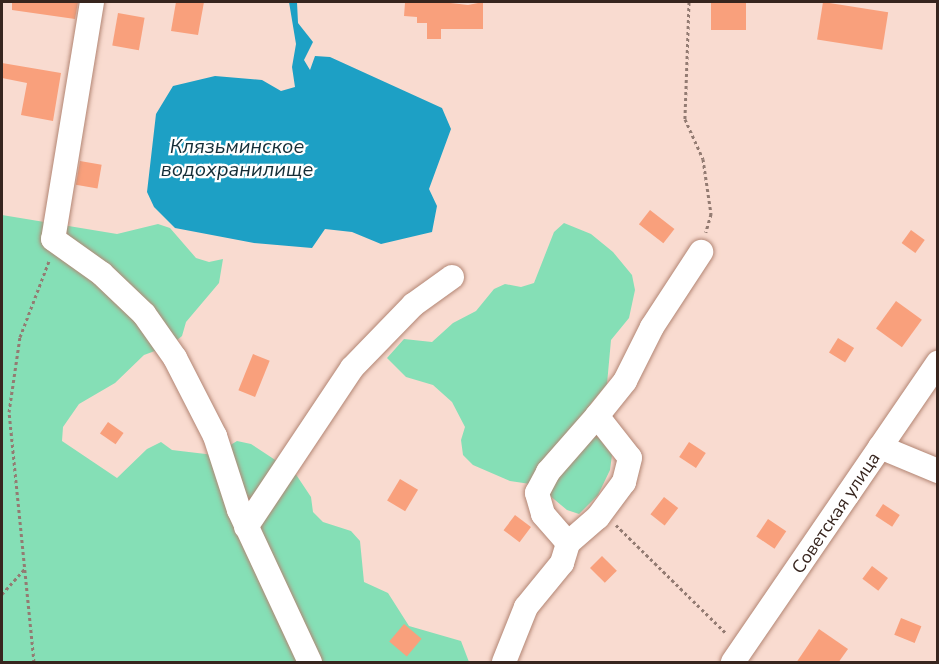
<!DOCTYPE html>
<html>
<head>
<meta charset="utf-8">
<style>
	body { margin:0 }
	#map { position:relative; width:939px; height:664px; overflow:hidden; background:#f9dbd0; font-family:"Nunito Sans",sans-serif }
	div>[style] { position:absolute }
	.green>* { inset:0; background:#85dfb6 }
	.water>* { inset:0; background:#1da0c5 }
	.building>* { inset:0; background:#f9a07c; transform-origin:0 0 }
	.path>* { height:3px; margin-top:-1.5px; transform-origin:0; background:repeating-linear-gradient(90deg,#937b72 0 3px,transparent 0 6px) }
	.roads { filter:drop-shadow(0 0 2px #b28573) drop-shadow(0 0 2px #b28573) }
	.minor>* { height:24px; margin:-12px; padding:0 12px; transform-origin:12px; border-radius:12px; background:#fff }
	span { translate:-50% -50%; white-space:nowrap; text-align:center; line-height:1.15; -webkit-text-stroke:4.5px #fff; paint-order:stroke }
	.street-label { font-size:18px; color:#37251e }
	.water-label { font-size:20px; color:#152e37; font-style:italic }
	.frame { position:absolute; inset:0; border:3px solid #37251e; pointer-events:none }
</style>
</head>
<body>
<div id="map">
	<div class="green">
		<i style="clip-path:polygon(2px 215px,117px 234px,158px 224px,170px 228px,196px 258px,209px 262px,223px 259px,219px 283px,186px 322px,182px 336px,171px 345px,144px 355px,115px 383px,79px 404px,63px 427px,62px 441px,117px 478px,147px 449px,161px 442px,172px 450px,214px 455px,237px 441px,251px 444px,295px 473px,311px 497px,313px 512px,323px 522px,351px 531px,360px 541px,364px 582px,388px 593px,409px 626px,461px 641px,469px 662px,2px 662px)"></i>
		<i style="clip-path:polygon(564px 223px,591px 234px,613px 252px,632px 275px,635px 290px,629px 318px,611px 340px,607px 384px,589px 406px,584px 419px,612px 455px,610px 470px,598px 495px,579px 514px,567px 510px,537px 485px,510px 481px,473px 465px,463px 455px,461px 440px,465px 427px,452px 402px,433px 385px,406px 377px,387px 358px,404px 339px,432px 342px,453px 323px,476px 311px,494px 289px,505px 284px,521px 287px,534px 283px,554px 232px)"></i>
	</div>
	<div class="water">
		<i style="clip-path:polygon(289px 2px,297px 2px,298px 23px,313px 42px,304px 60px,310px 70px,315px 56px,330px 57px,442px 108px,451px 129px,429px 189px,437px 206px,432px 232px,381px 244px,352px 232px,325px 229px,312px 248px,254px 243px,175px 228px,154px 207px,147px 192px,156px 114px,173px 86px,215px 76px,262px 80px,281px 91px,295px 87px,292px 67px,296px 44px)"></i>
	</div>
	<div class="building">
		<i style="clip-path:polygon(12px 2px,78px 2px,75px 19px,12px 10px)"></i>
		<i style="clip-path:polygon(176px 2px,204px 2px,198px 35px,171px 31px)"></i>
		<i style="clip-path:polygon(442px 2px,468px 5px,483px 2px,483px 29px,441px 29px,441px 39px,427px 39px,427px 23px,417px 23px,417px 17px,404px 16px,405px 3px)"></i>
		<i style="left:711px;top:2px;width:35px;height:28px"></i>
		<i style="left:823px;top:2px;width:66px;height:38px;rotate:9deg"></i>
		<i style="left:118px;top:13px;width:27px;height:33px;rotate:10deg"></i>
		<i style="clip-path:polygon(2px 63px,61px 73px,53px 121px,21px 115px,27px 83px,2px 78px)"></i>
		<i style="left:80px;top:161px;width:22px;height:24px;rotate:10deg"></i>
		<i style="left:650px;top:210px;width:31px;height:18px;rotate:38deg"></i>
		<i style="left:911px;top:230px;width:17px;height:16px;rotate:36deg"></i>
		<i style="left:896px;top:301px;width:32px;height:34px;rotate:36deg"></i>
		<i style="left:838px;top:338px;width:19px;height:17px;rotate:32deg"></i>
		<i style="left:253px;top:354px;width:18px;height:39px;rotate:22deg"></i>
		<i style="left:108px;top:422px;width:19px;height:14px;rotate:35deg"></i>
		<i style="left:689px;top:442px;width:20px;height:18px;rotate:33deg"></i>
		<i style="left:400px;top:479px;width:21px;height:25px;rotate:31deg"></i>
		<i style="left:664px;top:497px;width:18px;height:22px;rotate:38deg"></i>
		<i style="left:883px;top:504px;width:20px;height:14px;rotate:33deg"></i>
		<i style="left:515px;top:515px;width:20px;height:19px;rotate:37deg"></i>
		<i style="left:768px;top:519px;width:22px;height:21px;rotate:34deg"></i>
		<i style="left:602px;top:556px;width:21px;height:17px;rotate:45deg"></i>
		<i style="left:872px;top:566px;width:20px;height:16px;rotate:37deg"></i>
		<i style="left:901px;top:618px;width:22px;height:18px;rotate:22deg"></i>
		<i style="left:404px;top:624px;width:23px;height:23px;rotate:40deg"></i>
		<i style="clip-path:polygon(819px 629px,848px 649px,838px 663px,796px 663px)"></i>
	</div>
	<div class="path">
		<i style="left:689px;top:2px;width:117px;rotate:92deg"></i>
		<i style="left:685px;top:119px;width:44px;rotate:65.8deg"></i>
		<i style="left:703px;top:159px;width:56px;rotate:81.7deg"></i>
		<i style="left:711px;top:214px;width:19px;rotate:106deg"></i>
		<i style="left:616px;top:525px;width:156px;rotate:44.5deg"></i>
		<i style="left:2px;top:594px;width:36px;rotate:-48deg"></i>
		<i style="left:34px;top:662px;width:251px;rotate:-95.7deg"></i>
		<i style="left:9px;top:412px;width:76px;rotate:-81.7deg"></i>
		<i style="left:20px;top:337px;width:81px;rotate:-69.1deg"></i>
	</div>
	<div class="roads">
		<div class="minor">
			<i style="left:92px;top:2px;width:240px;rotate:99.3deg"></i>
			<i style="left:53px;top:239px;width:60px;rotate:35.5deg"></i>
			<i style="left:102px;top:274px;width:58px;rotate:43.6deg"></i>
			<i style="left:144px;top:314px;width:54px;rotate:54.8deg"></i>
			<i style="left:175px;top:358px;width:88px;rotate:62.9deg"></i>
			<i style="left:215px;top:436px;width:78px;rotate:72deg"></i>
			<i style="left:239px;top:510px;width:168px;rotate:65deg"></i>
			<i style="left:597px;top:416px;width:45px;rotate:-51.3deg"></i>
			<i style="left:625px;top:381px;width:60px;rotate:-63.4deg"></i>
			<i style="left:652px;top:327px;width:90px;rotate:-56.8deg"></i>
			<i style="left:880px;top:447px;width:63px;rotate:22.5deg"></i>
			<i style="left:246px;top:527px;width:191px;rotate:-56.3deg"></i>
			<i style="left:352px;top:368px;width:88px;rotate:-45.9deg"></i>
			<i style="left:413px;top:305px;width:48px;rotate:-35.7deg"></i>
			<i style="left:504px;top:662px;width:59px;rotate:-68.2deg"></i>
			<i style="left:526px;top:607px;width:57px;rotate:-50.7deg"></i>
			<i style="left:562px;top:563px;width:21px;rotate:-73deg"></i>
			<i style="left:568px;top:543px;width:38px;rotate:-131deg"></i>
			<i style="left:543px;top:514px;width:22px;rotate:-106deg"></i>
			<i style="left:537px;top:493px;width:24px;rotate:-62deg"></i>
			<i style="left:548px;top:472px;width:74px;rotate:-48.8deg"></i>
			<i style="left:597px;top:416px;width:53px;rotate:51.8deg"></i>
			<i style="left:630px;top:458px;width:25px;rotate:104deg"></i>
			<i style="left:624px;top:482px;width:44px;rotate:126.6deg"></i>
			<i style="left:598px;top:517px;width:40px;rotate:139deg"></i>
			<i style="left:733px;top:662px;width:363px;rotate:-55.6deg"></i>
		</div>
	</div>
	<div class="street-label">
		<span style="left:836px;top:513px;rotate:-56deg">Советская улица</span>
	</div>
	<div class="water-label">
		<span style="left:237px;top:158px">Клязьминское<br>водохранилище</span>
	</div>
	<div class="frame"></div>
</div>
</body>
</html>
